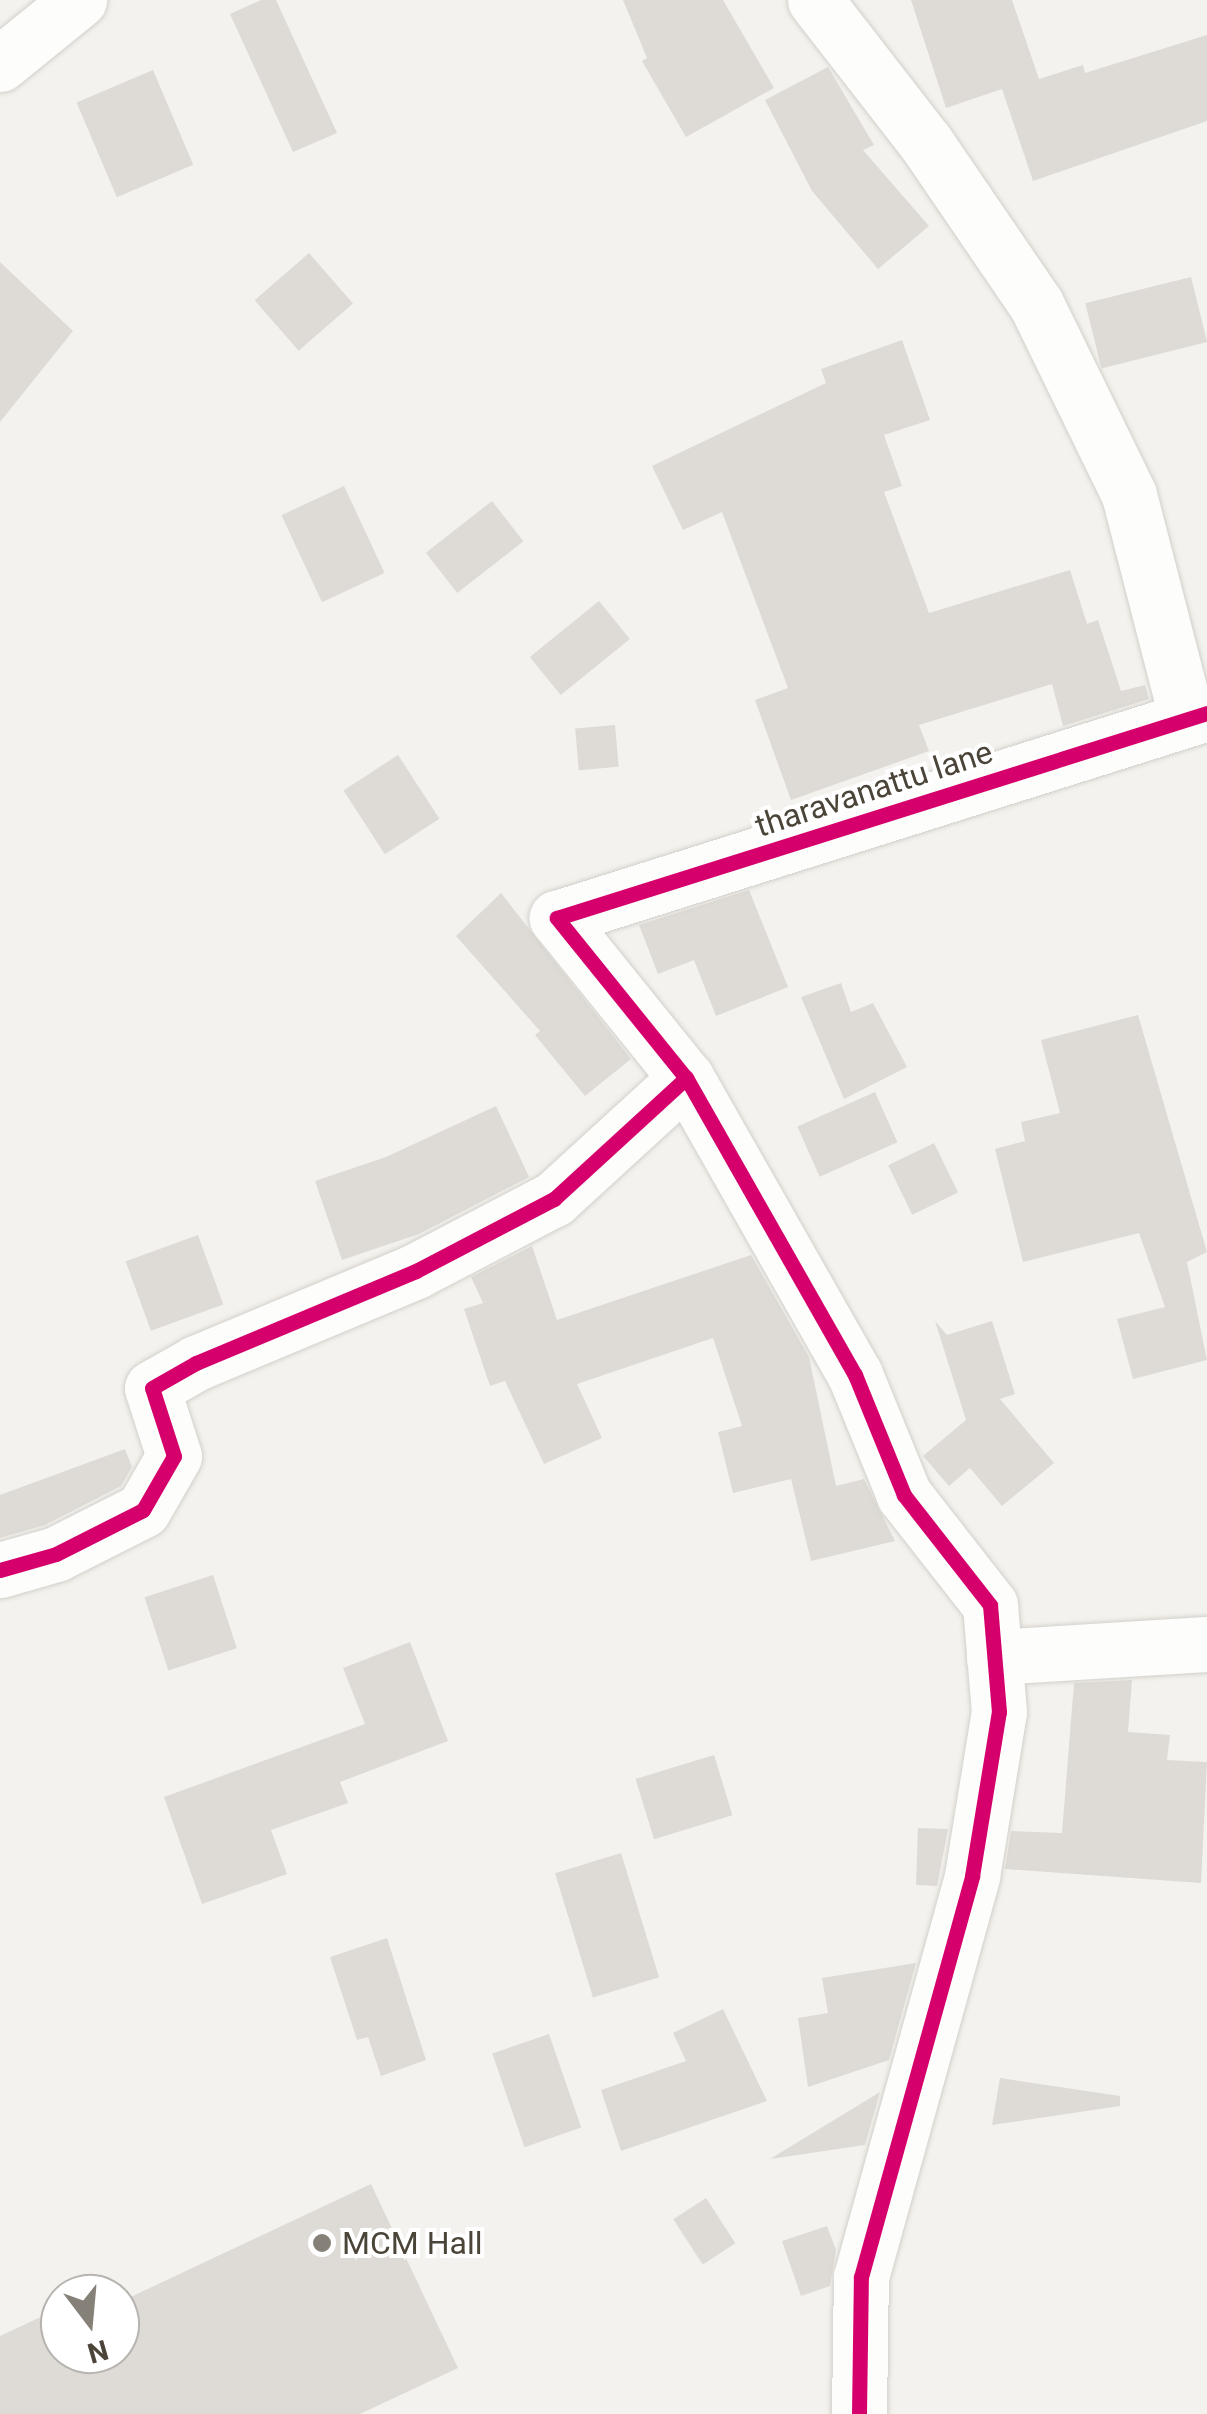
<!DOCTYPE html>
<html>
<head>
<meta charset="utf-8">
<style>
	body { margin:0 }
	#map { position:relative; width:1207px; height:2414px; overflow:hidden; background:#f4f2ee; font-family:Roboto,sans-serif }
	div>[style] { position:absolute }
	.building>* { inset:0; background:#dedbd6; transform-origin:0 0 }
	.roads { filter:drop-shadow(0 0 2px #d2d0cb) drop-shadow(0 0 2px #d2d0cb) }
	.minor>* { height:55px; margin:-27.5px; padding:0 27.5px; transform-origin:27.5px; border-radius:27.5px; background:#fdfdfc }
	.cycleway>* { height:15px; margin:-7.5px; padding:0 7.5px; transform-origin:7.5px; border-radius:7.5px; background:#d6006c }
	.dots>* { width:28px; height:28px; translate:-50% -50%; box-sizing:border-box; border:5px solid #fff; border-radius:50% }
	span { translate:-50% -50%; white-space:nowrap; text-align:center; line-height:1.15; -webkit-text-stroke:8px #fff; paint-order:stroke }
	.street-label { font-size:32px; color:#4b4439 }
	.poi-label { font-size:32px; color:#4b4439 }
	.left { translate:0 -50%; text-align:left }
	.north { position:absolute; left:40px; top:2274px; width:100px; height:100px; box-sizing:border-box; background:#fff; border:2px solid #b7b4b0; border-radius:50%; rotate:164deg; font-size:28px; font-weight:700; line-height:40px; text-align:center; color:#4b4439 }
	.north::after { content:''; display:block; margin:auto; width:35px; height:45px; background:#868178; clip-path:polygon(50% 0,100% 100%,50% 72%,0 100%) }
</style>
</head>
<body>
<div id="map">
	<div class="building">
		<i style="clip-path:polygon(261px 0,276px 0,337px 133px,293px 152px,230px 14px)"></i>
		<i style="clip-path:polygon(623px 0,723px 0,774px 88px,686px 137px,642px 61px,647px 58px)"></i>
		<i style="clip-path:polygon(911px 0,1012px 0,1039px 79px,1083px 65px,1085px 73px,1207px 35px,1207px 121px,1033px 181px,1002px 89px,946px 108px)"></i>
		<i style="clip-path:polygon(828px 67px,874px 145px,863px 150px,929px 226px,878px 269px,812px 191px,765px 100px)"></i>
		<i style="left:153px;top:70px;width:103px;height:83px;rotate:67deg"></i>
		<i style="left:309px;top:253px;width:67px;height:72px;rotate:49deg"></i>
		<i style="clip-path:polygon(0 262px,73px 331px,0 422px)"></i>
		<i style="left:1191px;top:277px;width:67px;height:109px;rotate:76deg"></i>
		<i style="clip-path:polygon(902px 340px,930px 420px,884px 435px,902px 486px,884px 492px,929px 613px,1070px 570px,1087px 624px,1098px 620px,1121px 691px,1145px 685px,1149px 699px,1063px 726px,1052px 684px,919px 725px,929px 751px,791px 800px,755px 700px,788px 688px,722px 512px,683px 530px,652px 466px,826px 383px,821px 369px)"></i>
		<i style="left:344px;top:486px;width:96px;height:69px;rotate:65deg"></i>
		<i style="left:492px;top:501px;width:51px;height:84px;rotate:52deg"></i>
		<i style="left:599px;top:601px;width:49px;height:89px;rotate:51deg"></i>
		<i style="left:615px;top:725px;width:42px;height:40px;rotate:85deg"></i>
		<i style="left:398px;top:755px;width:76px;height:65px;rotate:57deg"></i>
		<i style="clip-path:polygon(749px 890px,788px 987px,716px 1016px,694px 960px,658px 974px,639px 925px)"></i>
		<i style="clip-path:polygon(501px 893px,631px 1059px,585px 1096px,535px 1035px,540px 1031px,456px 936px)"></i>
		<i style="clip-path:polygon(841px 983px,851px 1012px,873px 1003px,907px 1067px,844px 1099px,801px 997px)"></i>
		<i style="clip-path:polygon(1138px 1015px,1207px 1252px,1187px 1262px,1207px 1360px,1133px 1379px,1117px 1319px,1165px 1307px,1139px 1233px,1023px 1262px,995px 1149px,1025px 1141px,1021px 1122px,1060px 1113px,1041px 1040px)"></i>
		<i style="left:875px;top:1092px;width:55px;height:85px;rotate:66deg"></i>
		<i style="clip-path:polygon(496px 1106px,529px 1177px,419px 1234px,342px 1260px,315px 1181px,386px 1157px)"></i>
		<i style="left:934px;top:1143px;width:55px;height:51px;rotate:64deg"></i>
		<i style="left:198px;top:1235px;width:74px;height:77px;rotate:70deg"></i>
		<i style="clip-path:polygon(532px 1246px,557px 1320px,751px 1255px,809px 1357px,836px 1486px,864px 1479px,895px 1541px,811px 1561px,791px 1479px,733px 1493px,718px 1432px,742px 1426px,713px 1338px,577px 1384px,602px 1438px,544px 1464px,505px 1381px,490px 1386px,464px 1309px,483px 1303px,471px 1277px)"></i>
		<i style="clip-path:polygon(935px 1321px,947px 1335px,992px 1321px,1015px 1394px,1000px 1399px,1054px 1463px,1002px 1506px,970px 1468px,949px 1486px,923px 1456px,966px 1420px)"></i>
		<i style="clip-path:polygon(125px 1449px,132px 1467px,121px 1486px,45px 1525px,0 1538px,0 1495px)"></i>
		<i style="left:213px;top:1575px;width:77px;height:72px;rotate:72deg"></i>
		<i style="clip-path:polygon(410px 1642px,448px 1741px,340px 1782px,348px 1803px,271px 1830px,287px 1874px,202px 1904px,164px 1797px,365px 1724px,343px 1668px)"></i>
		<i style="clip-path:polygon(1132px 1680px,1128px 1732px,1170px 1735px,1167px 1760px,1207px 1762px,1201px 1883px,1005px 1869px,1011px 1831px,1062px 1833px,1074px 1683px)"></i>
		<i style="left:714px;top:1755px;width:63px;height:82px;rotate:73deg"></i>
		<i style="clip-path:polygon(918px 1828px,948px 1829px,937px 1886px,916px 1885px)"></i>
		<i style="left:621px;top:1853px;width:130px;height:69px;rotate:73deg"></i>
		<i style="clip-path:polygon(387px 1938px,426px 2060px,381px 2076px,368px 2037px,357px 2040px,330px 1957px)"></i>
		<i style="clip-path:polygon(916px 1963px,889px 2060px,808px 2087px,798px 2018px,828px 2013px,822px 1978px)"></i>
		<i style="clip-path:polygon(723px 2009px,767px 2101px,621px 2151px,601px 2090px,686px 2061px,673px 2033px)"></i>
		<i style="left:549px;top:2034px;width:99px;height:60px;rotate:71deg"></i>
		<i style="clip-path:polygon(1000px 2078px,1120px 2096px,1120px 2106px,992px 2125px)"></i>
		<i style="clip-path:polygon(880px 2092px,865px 2145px,770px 2159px)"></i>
		<i style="clip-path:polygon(371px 2184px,458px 2368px,360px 2414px,0 2414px,0 2336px,60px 2308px,60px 2354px,120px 2354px,120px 2302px)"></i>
		<i style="left:706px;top:2198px;width:54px;height:39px;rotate:57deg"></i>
		<i style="clip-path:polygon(827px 2226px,836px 2250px,830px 2286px,801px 2296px,782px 2241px)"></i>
	</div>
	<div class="roads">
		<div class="minor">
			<i style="left:815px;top:0;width:181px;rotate:52.2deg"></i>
			<i style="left:926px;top:143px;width:195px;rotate:55.7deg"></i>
			<i style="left:1036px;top:304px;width:212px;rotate:64deg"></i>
			<i style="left:1129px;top:495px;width:231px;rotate:75.5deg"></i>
			<i style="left:0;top:64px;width:102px;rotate:-39deg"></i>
			<i style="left:0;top:1570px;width:58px;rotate:-15.9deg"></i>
			<i style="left:56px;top:1554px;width:97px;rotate:-26.8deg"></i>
			<i style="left:143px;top:1510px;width:62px;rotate:-60.1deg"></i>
			<i style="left:174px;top:1456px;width:71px;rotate:-107.9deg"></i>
			<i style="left:152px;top:1388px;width:51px;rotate:-29.6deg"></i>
			<i style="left:196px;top:1363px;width:238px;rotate:-22.7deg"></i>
			<i style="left:416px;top:1271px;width:156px;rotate:-27.6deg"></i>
			<i style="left:554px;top:1199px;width:179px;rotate:-42.5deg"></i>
			<i style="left:994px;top:1657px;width:213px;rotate:-3.5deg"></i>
			<i style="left:859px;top:2414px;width:137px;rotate:-89.2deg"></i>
			<i style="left:861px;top:2277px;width:416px;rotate:-74.5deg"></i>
			<i style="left:972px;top:1876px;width:166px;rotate:-80.7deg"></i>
			<i style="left:999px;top:1712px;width:107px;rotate:-94.8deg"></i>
			<i style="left:990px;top:1605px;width:140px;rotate:-128deg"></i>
			<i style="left:904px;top:1495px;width:130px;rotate:-112.2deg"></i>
			<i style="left:855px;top:1375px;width:342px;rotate:-119.6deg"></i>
			<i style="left:686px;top:1078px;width:206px;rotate:-128.9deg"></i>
			<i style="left:557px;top:918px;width:682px;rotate:-17.5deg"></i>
		</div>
	</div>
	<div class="cycleway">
		<i style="left:0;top:1570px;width:58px;rotate:-15.9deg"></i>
		<i style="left:56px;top:1554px;width:97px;rotate:-26.8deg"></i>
		<i style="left:143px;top:1510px;width:62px;rotate:-60.1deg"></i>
		<i style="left:174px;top:1456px;width:71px;rotate:-107.9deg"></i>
		<i style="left:152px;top:1388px;width:51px;rotate:-29.6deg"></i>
		<i style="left:196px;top:1363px;width:238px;rotate:-22.7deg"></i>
		<i style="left:416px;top:1271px;width:156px;rotate:-27.6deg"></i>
		<i style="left:554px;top:1199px;width:179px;rotate:-42.5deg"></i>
		<i style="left:859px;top:2414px;width:137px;rotate:-89.2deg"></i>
		<i style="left:861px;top:2277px;width:416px;rotate:-74.5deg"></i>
		<i style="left:972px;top:1876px;width:166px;rotate:-80.7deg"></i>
		<i style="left:999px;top:1712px;width:107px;rotate:-94.8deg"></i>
		<i style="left:990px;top:1605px;width:140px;rotate:-128deg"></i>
		<i style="left:904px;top:1495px;width:130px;rotate:-112.2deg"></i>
		<i style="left:855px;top:1375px;width:342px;rotate:-119.6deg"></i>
		<i style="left:686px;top:1078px;width:206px;rotate:-128.9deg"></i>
		<i style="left:557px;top:918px;width:682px;rotate:-17.5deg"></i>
	</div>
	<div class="dots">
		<i style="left:322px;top:2243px;background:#868178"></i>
	</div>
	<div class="street-label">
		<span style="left:874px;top:789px;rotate:-18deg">tharavanattu lane</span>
	</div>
	<div class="poi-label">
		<span class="left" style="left:342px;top:2243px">MCM Hall</span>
	</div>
	<div class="north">N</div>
</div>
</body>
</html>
